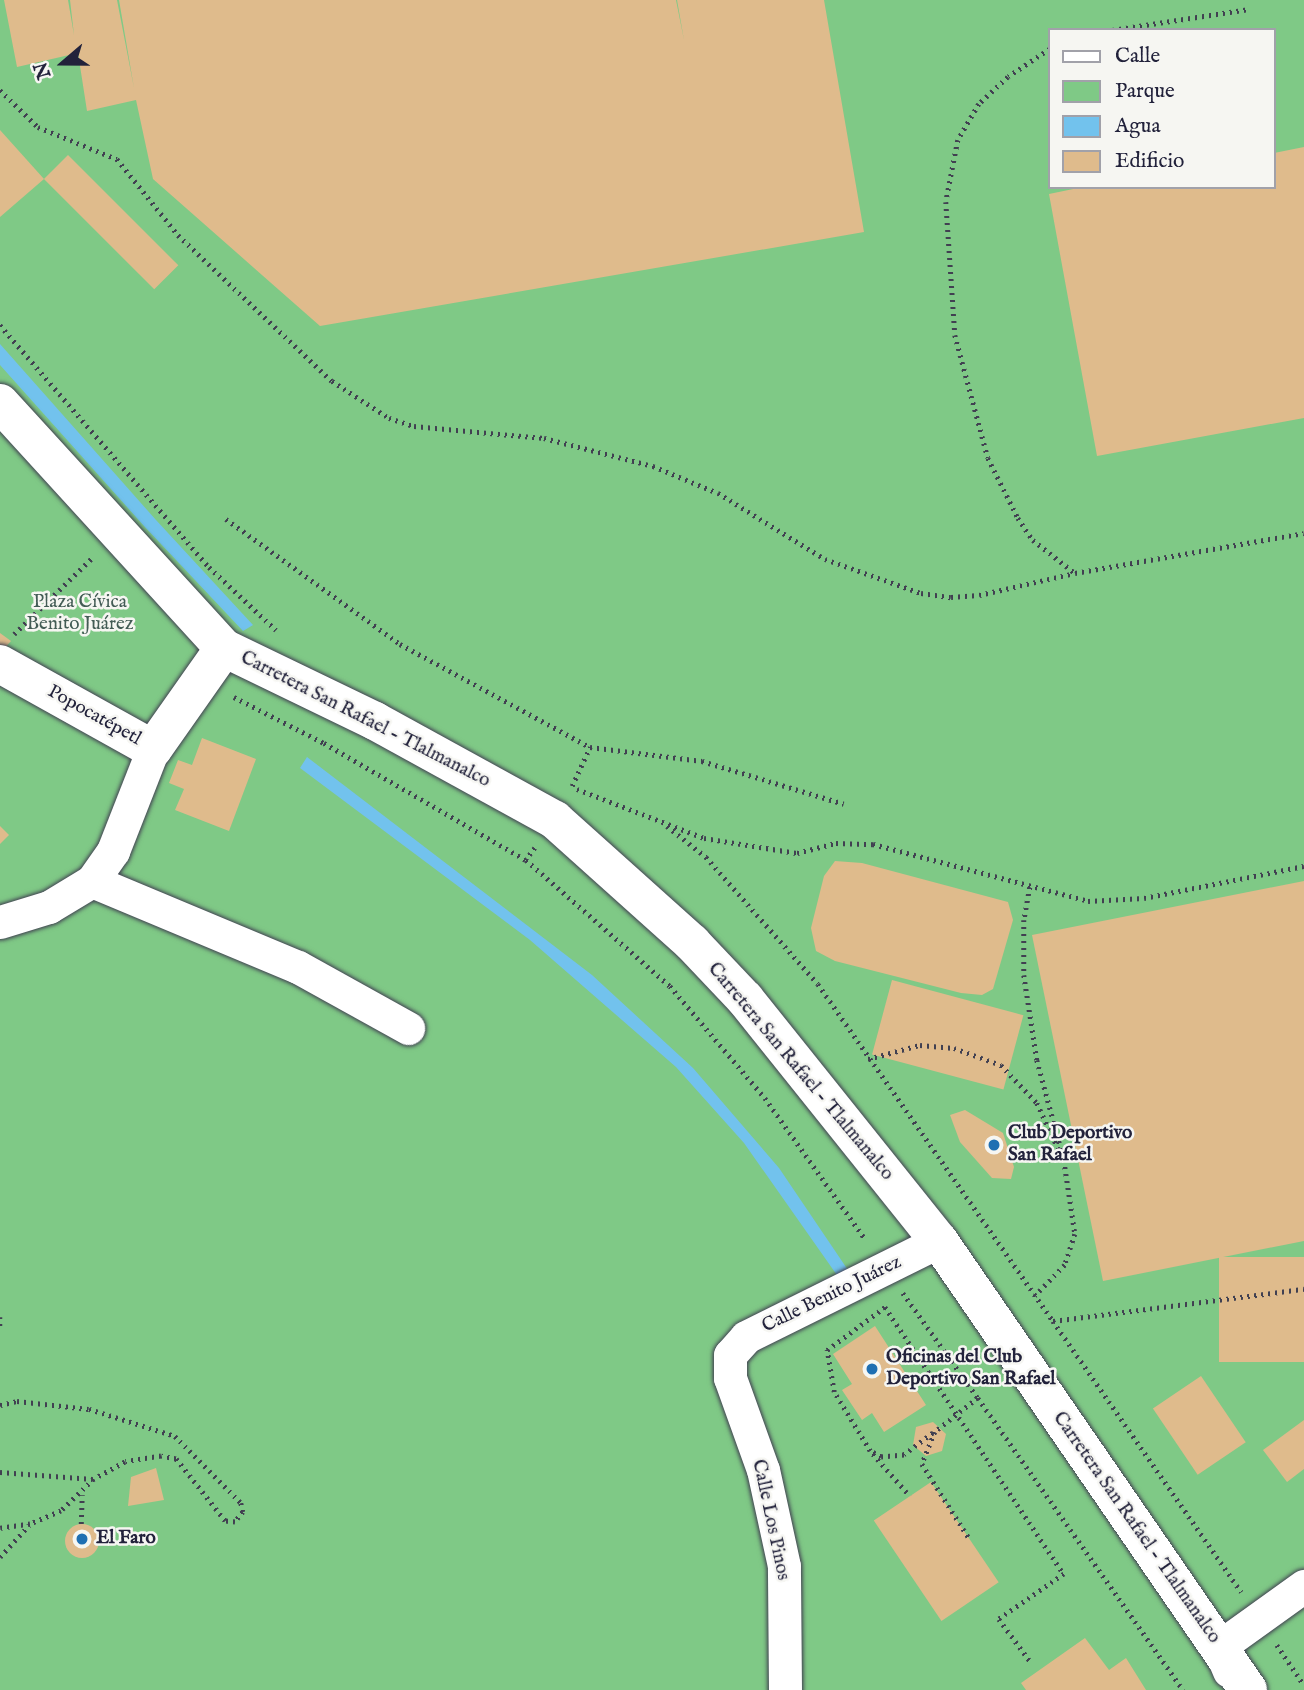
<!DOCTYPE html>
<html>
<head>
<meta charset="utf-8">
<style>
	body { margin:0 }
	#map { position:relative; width:1304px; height:1690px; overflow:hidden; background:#f2e7d0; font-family:"IM FELL English",serif }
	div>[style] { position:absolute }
	.green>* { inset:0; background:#7fc986 }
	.water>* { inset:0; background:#72c2ed }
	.building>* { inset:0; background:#dfbb8c; transform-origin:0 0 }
	.round { border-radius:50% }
	.path>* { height:4.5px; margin-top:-2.25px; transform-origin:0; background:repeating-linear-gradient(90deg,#414051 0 2px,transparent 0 7px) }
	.roads { filter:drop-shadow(0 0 2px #414051) drop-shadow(0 0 2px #414051) }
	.street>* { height:33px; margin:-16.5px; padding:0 16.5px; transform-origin:16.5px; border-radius:16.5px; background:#fff }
	.secondary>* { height:38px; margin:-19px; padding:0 19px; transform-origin:19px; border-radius:19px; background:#fff }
	.dots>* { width:19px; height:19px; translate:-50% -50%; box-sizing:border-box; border:4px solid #f6f6f2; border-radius:50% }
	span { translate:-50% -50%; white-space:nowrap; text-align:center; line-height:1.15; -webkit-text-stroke:5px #f6f6f2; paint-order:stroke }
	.park-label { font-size:19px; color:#435c55 }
	.street-label { font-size:19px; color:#22223b }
	.poi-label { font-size:19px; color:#22223b; font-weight:700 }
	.left { translate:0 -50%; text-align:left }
	.legend { position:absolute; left:1048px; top:28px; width:228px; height:161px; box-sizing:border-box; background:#f6f6f2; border:2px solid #a1a1a9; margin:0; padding:9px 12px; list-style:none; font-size:21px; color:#22223b }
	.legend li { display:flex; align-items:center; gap:14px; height:35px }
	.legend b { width:35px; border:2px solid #a1a1a9 }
	.north { position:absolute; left:28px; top:28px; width:70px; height:70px; -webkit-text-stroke:5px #f6f6f2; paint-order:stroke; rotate:250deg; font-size:19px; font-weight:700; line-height:28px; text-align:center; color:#22223b }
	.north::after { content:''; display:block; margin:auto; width:24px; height:32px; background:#22223b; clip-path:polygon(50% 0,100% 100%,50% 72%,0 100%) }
</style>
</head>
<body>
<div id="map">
	<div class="green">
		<i style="clip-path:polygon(evenodd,0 0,1304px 0,1304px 1690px,0 1690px,0 0,1050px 30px,1274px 30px,1274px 187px,1050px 187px,1050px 30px)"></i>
	</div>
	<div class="water">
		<i style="clip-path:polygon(0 344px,156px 520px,253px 625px,243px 631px,144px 526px,0 365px)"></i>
		<i style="clip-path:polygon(307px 757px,592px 975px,693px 1068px,779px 1168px,850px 1273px,839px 1278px,744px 1143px,676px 1067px,530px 940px,300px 768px)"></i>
	</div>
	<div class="building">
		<i style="clip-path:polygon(4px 0,68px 0,74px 35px,70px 0,117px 0,134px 88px,119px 0,676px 0,684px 40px,677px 0,824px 0,864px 232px,320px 326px,153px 179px,136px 100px,87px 111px,78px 53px,17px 67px)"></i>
		<i style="clip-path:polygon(0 130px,44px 179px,0 217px)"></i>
		<i style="clip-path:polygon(1304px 147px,1304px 418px,1097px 456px,1049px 194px,1083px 187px,1274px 187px,1274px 153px)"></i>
		<i style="left:68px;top:155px;width:156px;height:34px;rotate:45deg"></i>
		<i style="clip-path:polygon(0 633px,11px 641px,0 653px)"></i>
		<i style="clip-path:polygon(202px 738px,256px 759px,229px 831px,175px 810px,184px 789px,169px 783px,178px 760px,192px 765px)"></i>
		<i style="clip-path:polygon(0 826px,9px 835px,0 844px)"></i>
		<i style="clip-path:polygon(835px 861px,862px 863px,1008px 902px,1013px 920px,993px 989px,982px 995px,961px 993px,835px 961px,816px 951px,811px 928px,824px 876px)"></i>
		<i style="clip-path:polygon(1304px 881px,1304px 1241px,1103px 1281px,1032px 935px)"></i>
		<i style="left:892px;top:980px;width:136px;height:77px;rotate:15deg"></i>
		<i style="clip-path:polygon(965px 1110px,1003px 1133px,1014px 1167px,1011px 1179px,992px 1178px,960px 1142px,950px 1115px)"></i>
		<i style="left:1304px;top:1257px;width:105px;height:85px;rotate:90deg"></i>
		<i style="clip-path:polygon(875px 1326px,926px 1405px,884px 1432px,872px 1413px,862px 1420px,842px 1390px,852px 1384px,833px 1354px)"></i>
		<i style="left:1201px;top:1376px;width:80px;height:58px;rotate:56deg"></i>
		<i style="clip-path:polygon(1304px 1420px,1304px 1469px,1287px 1482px,1263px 1450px)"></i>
		<i style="clip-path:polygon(933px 1422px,946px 1434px,942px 1451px,926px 1456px,913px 1445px,916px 1427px)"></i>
		<i style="clip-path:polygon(156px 1468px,164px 1500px,128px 1506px,131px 1477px)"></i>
		<i style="left:931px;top:1482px;width:121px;height:69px;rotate:56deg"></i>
		<i class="round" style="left:65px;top:1524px;width:34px;height:34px"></i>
		<i style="clip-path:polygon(1085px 1638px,1109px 1670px,1126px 1658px,1146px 1690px,1026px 1690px,1021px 1683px)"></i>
	</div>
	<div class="path">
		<i style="left:1112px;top:30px;width:139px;rotate:-8.7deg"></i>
		<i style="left:1050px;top:49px;width:50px;rotate:146.3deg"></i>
		<i style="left:1008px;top:77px;width:40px;rotate:137deg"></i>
		<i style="left:979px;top:104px;width:42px;rotate:120.3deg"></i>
		<i style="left:958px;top:140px;width:63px;rotate:101deg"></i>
		<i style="left:946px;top:202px;width:133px;rotate:86.1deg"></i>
		<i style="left:955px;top:335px;width:127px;rotate:75deg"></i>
		<i style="left:988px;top:458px;width:67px;rotate:63.4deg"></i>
		<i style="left:1018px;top:518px;width:27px;rotate:56deg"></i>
		<i style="left:1033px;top:540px;width:53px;rotate:38.2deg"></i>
		<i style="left:1075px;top:573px;width:232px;rotate:-9.9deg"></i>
		<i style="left:0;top:90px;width:53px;rotate:44.2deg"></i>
		<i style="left:38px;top:127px;width:85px;rotate:22.1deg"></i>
		<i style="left:117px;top:159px;width:97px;rotate:51.2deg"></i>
		<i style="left:178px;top:235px;width:212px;rotate:43.5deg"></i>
		<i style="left:332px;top:381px;width:68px;rotate:33deg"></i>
		<i style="left:389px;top:418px;width:26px;rotate:18deg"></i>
		<i style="left:414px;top:426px;width:131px;rotate:5.3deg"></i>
		<i style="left:544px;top:438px;width:113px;rotate:14.4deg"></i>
		<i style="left:653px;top:466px;width:70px;rotate:22.6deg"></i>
		<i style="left:718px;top:493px;width:126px;rotate:31.7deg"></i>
		<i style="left:825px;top:559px;width:102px;rotate:19.5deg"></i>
		<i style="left:921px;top:593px;width:30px;rotate:8deg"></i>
		<i style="left:951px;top:597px;width:28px;rotate:-4deg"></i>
		<i style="left:979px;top:595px;width:98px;rotate:-12.9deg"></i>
		<i style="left:0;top:325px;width:320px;rotate:49.2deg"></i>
		<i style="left:209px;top:567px;width:92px;rotate:43.2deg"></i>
		<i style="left:226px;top:519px;width:214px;rotate:35.7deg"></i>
		<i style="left:400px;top:644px;width:216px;rotate:28.5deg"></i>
		<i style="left:14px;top:634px;width:110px;rotate:-44.3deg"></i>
		<i style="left:234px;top:697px;width:101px;rotate:27.1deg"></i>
		<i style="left:324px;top:743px;width:233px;rotate:30.1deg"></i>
		<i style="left:572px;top:786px;width:43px;rotate:-65.2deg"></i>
		<i style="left:590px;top:747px;width:113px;rotate:7.1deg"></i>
		<i style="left:702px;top:761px;width:148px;rotate:16.8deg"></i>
		<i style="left:577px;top:789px;width:136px;rotate:21.1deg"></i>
		<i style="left:704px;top:838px;width:94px;rotate:9.2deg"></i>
		<i style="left:797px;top:853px;width:40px;rotate:-14.4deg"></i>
		<i style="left:836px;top:843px;width:37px;rotate:2deg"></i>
		<i style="left:873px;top:844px;width:222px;rotate:14.8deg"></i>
		<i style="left:1088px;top:901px;width:56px;rotate:-3.1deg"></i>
		<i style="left:1144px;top:898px;width:163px;rotate:-11.3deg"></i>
		<i style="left:667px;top:826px;width:50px;rotate:38.5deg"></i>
		<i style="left:706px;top:857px;width:169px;rotate:48.6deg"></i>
		<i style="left:818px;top:984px;width:411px;rotate:55.1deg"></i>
		<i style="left:1053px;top:1321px;width:253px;rotate:-7.3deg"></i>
		<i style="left:535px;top:848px;width:15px;rotate:127deg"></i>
		<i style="left:526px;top:860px;width:191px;rotate:41.2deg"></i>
		<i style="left:670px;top:986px;width:147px;rotate:49.7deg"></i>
		<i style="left:765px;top:1098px;width:174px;rotate:54.6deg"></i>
		<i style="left:1030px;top:887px;width:34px;rotate:100deg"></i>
		<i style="left:1024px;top:920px;width:55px;rotate:90deg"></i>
		<i style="left:1024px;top:975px;width:86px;rotate:81.3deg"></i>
		<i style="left:1037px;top:1060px;width:104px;rotate:74.9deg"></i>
		<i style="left:1064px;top:1160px;width:75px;rotate:81.5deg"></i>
		<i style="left:1075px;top:1234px;width:33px;rotate:108deg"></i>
		<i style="left:1065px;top:1265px;width:43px;rotate:134.1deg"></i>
		<i style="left:868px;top:1059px;width:54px;rotate:-15.1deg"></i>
		<i style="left:920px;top:1045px;width:34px;rotate:5deg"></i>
		<i style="left:954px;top:1048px;width:50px;rotate:19.9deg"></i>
		<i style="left:1001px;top:1065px;width:52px;rotate:46.5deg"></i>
		<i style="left:1037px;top:1103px;width:52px;rotate:64.9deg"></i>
		<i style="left:903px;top:1293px;width:129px;rotate:54.5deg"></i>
		<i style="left:978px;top:1398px;width:55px;rotate:141.7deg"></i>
		<i style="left:935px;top:1432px;width:35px;rotate:112deg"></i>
		<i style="left:922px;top:1464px;width:88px;rotate:57.6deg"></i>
		<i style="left:0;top:1317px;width:12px;rotate:90deg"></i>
		<i style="left:1053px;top:1321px;width:330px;rotate:55.2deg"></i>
		<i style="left:978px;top:1398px;width:357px;rotate:54.9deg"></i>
		<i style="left:0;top:1405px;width:17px;rotate:-13deg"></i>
		<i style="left:17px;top:1401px;width:72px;rotate:6.3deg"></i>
		<i style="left:89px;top:1409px;width:90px;rotate:17.4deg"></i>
		<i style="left:175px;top:1436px;width:94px;rotate:45.4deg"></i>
		<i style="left:241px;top:1503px;width:9px;rotate:77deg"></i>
		<i style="left:243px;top:1512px;width:13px;rotate:129deg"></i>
		<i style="left:235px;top:1522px;width:10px;rotate:-174deg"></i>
		<i style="left:225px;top:1521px;width:79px;rotate:-128.3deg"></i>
		<i style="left:176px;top:1459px;width:15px;rotate:-169deg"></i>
		<i style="left:161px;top:1456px;width:36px;rotate:171deg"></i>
		<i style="left:125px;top:1462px;width:35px;rotate:151deg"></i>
		<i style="left:94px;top:1479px;width:46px;rotate:135.9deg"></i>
		<i style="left:61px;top:1511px;width:34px;rotate:157deg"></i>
		<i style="left:30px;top:1524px;width:30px;rotate:172deg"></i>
		<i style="left:933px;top:1433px;width:36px;rotate:143deg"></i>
		<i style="left:904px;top:1455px;width:23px;rotate:175deg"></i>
		<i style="left:881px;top:1457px;width:13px;rotate:-151deg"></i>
		<i style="left:870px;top:1451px;width:69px;rotate:-121.4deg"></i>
		<i style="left:834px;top:1392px;width:43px;rotate:-99.5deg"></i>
		<i style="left:827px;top:1350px;width:72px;rotate:-36.6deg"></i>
		<i style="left:885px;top:1307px;width:321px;rotate:56.2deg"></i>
		<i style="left:1064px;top:1574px;width:79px;rotate:145.3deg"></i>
		<i style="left:999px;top:1619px;width:52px;rotate:53.6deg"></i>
		<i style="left:873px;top:1454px;width:56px;rotate:48.6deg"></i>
		<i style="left:0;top:1472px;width:93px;rotate:4.3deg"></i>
		<i style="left:81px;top:1524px;width:29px;rotate:-88deg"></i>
		<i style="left:0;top:1557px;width:43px;rotate:-47.8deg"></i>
		<i style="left:1277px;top:1645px;width:48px;rotate:56deg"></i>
	</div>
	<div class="roads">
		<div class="street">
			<i style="left:92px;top:881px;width:223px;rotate:22.7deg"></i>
			<i style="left:298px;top:967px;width:126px;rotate:29deg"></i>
			<i style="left:0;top:922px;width:51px;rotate:-17deg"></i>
			<i style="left:49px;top:907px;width:50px;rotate:-31.2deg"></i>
			<i style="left:92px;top:881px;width:37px;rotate:-55deg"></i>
			<i style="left:113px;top:851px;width:110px;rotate:-68.6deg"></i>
			<i style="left:1229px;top:1671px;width:26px;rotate:-113deg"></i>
			<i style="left:1219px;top:1647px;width:105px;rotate:-35.7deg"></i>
			<i style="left:785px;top:1690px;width:124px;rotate:-90.5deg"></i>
			<i style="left:784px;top:1566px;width:98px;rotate:-102.3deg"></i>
			<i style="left:763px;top:1470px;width:98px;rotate:-109.7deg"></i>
			<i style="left:730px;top:1378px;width:23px;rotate:-90deg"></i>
			<i style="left:730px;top:1355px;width:24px;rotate:-48deg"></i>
			<i style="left:746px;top:1337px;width:216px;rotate:-26.4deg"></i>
		</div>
		<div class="secondary">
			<i style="left:0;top:403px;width:332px;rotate:47.6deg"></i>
			<i style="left:224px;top:648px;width:168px;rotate:25.8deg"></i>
			<i style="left:375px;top:721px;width:205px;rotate:28.8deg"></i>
			<i style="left:555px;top:820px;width:184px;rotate:41.9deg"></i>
			<i style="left:692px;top:943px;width:77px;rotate:46.6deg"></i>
			<i style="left:745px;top:999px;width:310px;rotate:51.3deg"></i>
			<i style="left:939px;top:1241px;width:545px;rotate:55.46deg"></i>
			<i style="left:0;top:664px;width:175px;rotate:29.1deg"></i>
			<i style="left:153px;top:749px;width:123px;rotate:-54.9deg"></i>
		</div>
	</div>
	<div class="dots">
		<i style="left:994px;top:1145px;background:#1f6fb2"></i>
		<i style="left:872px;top:1369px;background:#1f6fb2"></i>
		<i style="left:82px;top:1539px;background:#1f6fb2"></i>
	</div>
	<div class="park-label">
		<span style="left:80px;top:614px">Plaza Cívica<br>Benito Juárez</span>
	</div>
	<div class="street-label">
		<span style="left:94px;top:716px;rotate:29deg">Popocatépetl</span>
		<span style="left:365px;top:720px;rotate:27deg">Carretera San Rafael - Tlalmanalco</span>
		<span style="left:800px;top:1072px;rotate:50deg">Carretera San Rafael - Tlalmanalco</span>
		<span style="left:832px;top:1295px;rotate:-26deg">Calle Benito Juárez</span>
		<span style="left:770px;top:1520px;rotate:78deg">Calle Los Pinos</span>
		<span style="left:1136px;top:1528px;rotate:55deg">Carretera San Rafael - Tlalmanalco</span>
	</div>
	<div class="poi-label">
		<span class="left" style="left:1008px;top:1145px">Club Deportivo<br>San Rafael</span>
		<span class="left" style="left:886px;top:1369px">Oficinas del Club<br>Deportivo San Rafael</span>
		<span class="left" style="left:96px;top:1539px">El Faro</span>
	</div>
	<ul class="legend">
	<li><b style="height:9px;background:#fff"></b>Calle</li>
	<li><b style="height:19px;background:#7fc986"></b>Parque</li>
	<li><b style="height:19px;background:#72c2ed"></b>Agua</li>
	<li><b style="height:19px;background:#dfbb8c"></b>Edificio</li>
	</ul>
	<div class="north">N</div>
</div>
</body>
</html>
